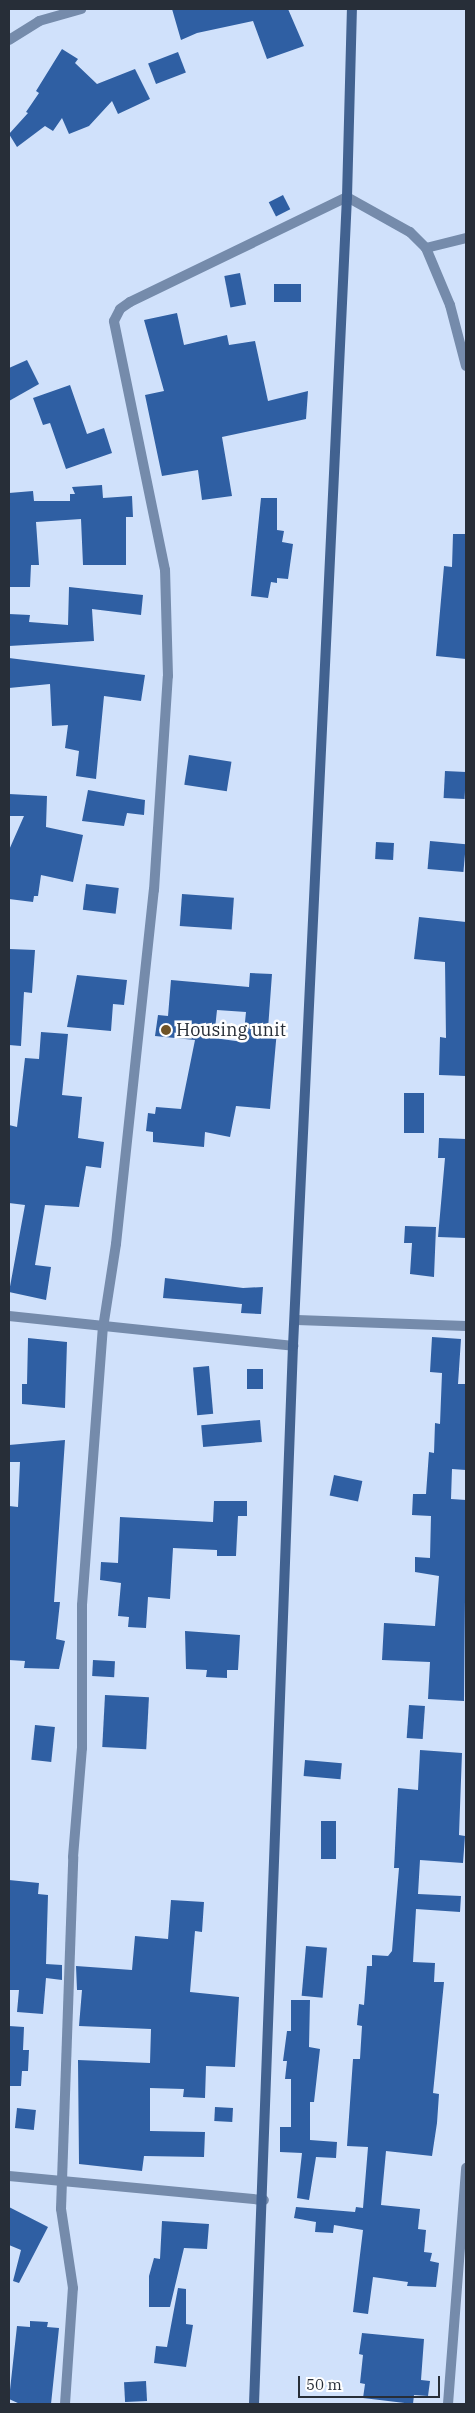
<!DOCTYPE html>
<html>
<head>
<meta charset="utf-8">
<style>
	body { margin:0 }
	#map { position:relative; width:475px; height:2413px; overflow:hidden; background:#d0e1fb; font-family:"IBM Plex Serif",serif }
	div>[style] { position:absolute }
	.building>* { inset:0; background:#2f5fa3; transform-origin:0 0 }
	.street>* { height:10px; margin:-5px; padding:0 5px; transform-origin:5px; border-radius:5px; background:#758bab }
	.secondary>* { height:10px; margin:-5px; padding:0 5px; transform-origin:5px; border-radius:5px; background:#426290 }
	.dots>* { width:14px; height:14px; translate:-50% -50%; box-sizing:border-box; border:2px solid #fff; border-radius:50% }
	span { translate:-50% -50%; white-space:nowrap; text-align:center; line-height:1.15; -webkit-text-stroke:5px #fff; paint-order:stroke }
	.poi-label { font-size:18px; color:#272e38 }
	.left { translate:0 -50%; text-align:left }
	.frame { position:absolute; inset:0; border:10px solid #272e38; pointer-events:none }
	.scale { position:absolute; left:298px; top:2376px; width:142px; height:22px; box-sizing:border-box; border:2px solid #272e38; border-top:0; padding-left:6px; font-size:15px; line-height:18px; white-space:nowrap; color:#272e38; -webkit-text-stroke:4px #fff; paint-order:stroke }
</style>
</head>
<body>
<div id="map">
	<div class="building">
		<i style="clip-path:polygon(172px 9px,288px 9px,304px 46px,267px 59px,253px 21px,197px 33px,181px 40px)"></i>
		<i style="clip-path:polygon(62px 49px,78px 59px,75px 63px,97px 84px,135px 69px,150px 99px,118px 114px,112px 101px,89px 126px,69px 134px,62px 118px,53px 131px,45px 126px,17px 147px,9px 134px,28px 113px,26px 112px,39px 93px,36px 91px)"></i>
		<i style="left:178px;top:52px;width:22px;height:32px;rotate:69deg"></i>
		<i style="left:283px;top:195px;width:16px;height:16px;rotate:63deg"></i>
		<i style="left:240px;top:273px;width:32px;height:16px;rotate:79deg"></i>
		<i style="left:274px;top:284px;width:27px;height:18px"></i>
		<i style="clip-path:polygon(177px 313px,184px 345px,227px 335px,229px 345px,255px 341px,268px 401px,308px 391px,306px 419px,222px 437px,232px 496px,202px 500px,198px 470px,162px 476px,145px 395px,164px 391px,144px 320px)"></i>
		<i style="clip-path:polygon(27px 360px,39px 384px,9px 401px,9px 368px)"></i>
		<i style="clip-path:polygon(70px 385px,87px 434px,104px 428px,112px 453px,66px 469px,50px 423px,43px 425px,33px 398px)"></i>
		<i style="clip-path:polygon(102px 485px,103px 498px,132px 496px,133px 517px,126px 517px,126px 565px,83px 565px,81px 519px,36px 522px,39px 565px,31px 565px,30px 587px,9px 587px,9px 493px,33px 491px,34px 501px,70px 501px,70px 494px,75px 494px,72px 487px)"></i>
		<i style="clip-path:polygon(261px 498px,277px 498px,277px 530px,284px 531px,282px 542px,293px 544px,288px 579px,277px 578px,277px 583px,271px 582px,268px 598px,251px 596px)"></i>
		<i style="clip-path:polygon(453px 534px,466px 534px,466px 659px,436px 656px,444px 566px,452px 567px)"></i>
		<i style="clip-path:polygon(69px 587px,143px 595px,141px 615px,92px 609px,94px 641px,9px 646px,9px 614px,30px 615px,29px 622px,68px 625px)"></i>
		<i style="clip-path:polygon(9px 658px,145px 675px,141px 701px,104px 696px,96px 779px,76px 776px,79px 751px,65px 748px,68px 725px,52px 726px,50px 684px,9px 688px)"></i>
		<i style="left:189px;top:755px;width:43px;height:30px;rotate:9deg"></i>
		<i style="left:445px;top:771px;width:21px;height:27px;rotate:3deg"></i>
		<i style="clip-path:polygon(88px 790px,145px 800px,144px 815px,127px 813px,124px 826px,82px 821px)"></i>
		<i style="clip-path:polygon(9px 794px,47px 796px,46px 827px,83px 835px,73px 882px,41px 875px,38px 896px,34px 896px,33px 902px,9px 899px,9px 850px,24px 816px,9px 816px)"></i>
		<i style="left:430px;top:841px;width:36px;height:28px;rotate:5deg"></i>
		<i style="left:376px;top:842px;width:18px;height:17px;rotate:3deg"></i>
		<i style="left:86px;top:884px;width:33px;height:26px;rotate:7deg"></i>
		<i style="left:182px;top:894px;width:52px;height:32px;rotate:4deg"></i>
		<i style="clip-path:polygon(419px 917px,466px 922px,466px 1076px,439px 1075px,440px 1037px,446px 1038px,445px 962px,414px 959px)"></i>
		<i style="clip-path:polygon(9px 949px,35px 950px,32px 993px,24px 992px,21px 1046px,9px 1045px)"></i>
		<i style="clip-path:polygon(evenodd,250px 973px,272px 974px,268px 1029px,277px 1030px,270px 1109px,236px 1106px,230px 1137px,205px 1132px,204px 1147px,153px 1142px,153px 1132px,146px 1131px,148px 1113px,155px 1114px,156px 1107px,181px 1109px,195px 1040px,155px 1036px,158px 1015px,168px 1016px,171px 980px,249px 987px,250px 973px,217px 1010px,246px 1012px,243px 1042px,214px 1038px,217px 1010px)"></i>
		<i style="clip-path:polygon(77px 975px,127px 980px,124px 1005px,113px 1004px,111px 1031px,67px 1027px)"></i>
		<i style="clip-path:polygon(41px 1032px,68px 1034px,62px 1095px,82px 1097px,78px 1138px,104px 1142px,101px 1168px,86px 1166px,79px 1207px,45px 1205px,35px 1265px,51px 1267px,46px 1300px,9px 1292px,25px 1205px,9px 1203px,9px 1125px,17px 1127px,25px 1058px,39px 1059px)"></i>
		<i style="left:404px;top:1093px;width:20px;height:40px"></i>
		<i style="clip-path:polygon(439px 1138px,466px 1139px,466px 1238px,438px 1237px,445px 1158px,438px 1158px)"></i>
		<i style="clip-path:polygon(405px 1226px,436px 1227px,434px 1277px,410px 1274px,412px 1243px,404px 1243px)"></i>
		<i style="clip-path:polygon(165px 1278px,243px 1288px,263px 1287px,261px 1314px,241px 1313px,242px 1304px,163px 1298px)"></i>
		<i style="clip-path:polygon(432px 1337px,461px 1339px,458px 1384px,466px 1384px,466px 1470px,452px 1469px,451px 1499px,466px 1500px,464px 1701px,428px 1699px,430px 1662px,382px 1660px,384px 1623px,435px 1626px,439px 1576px,415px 1572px,415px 1557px,430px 1558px,431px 1516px,412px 1515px,413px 1494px,426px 1494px,429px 1452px,434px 1453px,435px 1423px,440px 1424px,442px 1373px,430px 1372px)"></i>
		<i style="clip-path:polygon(28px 1338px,67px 1342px,65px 1408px,22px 1404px,22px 1384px,27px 1384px)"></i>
		<i style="left:209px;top:1366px;width:48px;height:16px;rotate:85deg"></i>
		<i style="left:247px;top:1369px;width:16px;height:20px"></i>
		<i style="left:260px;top:1420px;width:22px;height:59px;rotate:85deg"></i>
		<i style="clip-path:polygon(65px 1440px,54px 1602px,60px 1602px,56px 1639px,65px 1641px,59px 1669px,24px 1668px,25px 1661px,9px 1660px,9px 1506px,18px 1507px,20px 1462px,9px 1462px,9px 1445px)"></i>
		<i style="left:334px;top:1475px;width:29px;height:21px;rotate:12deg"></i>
		<i style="clip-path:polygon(214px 1501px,247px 1501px,247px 1516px,238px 1516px,236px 1556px,217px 1556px,217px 1550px,173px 1548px,170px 1599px,148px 1597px,146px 1628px,128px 1627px,129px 1617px,118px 1616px,121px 1583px,100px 1580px,101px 1562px,118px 1563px,120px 1517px,213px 1522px)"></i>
		<i style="clip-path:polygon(185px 1631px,240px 1635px,238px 1670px,227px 1670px,227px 1678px,206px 1677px,207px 1670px,186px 1669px)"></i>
		<i style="left:93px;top:1660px;width:22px;height:16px;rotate:3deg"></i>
		<i style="left:105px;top:1695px;width:44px;height:52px;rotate:3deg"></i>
		<i style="left:409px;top:1705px;width:16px;height:33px;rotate:4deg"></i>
		<i style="left:35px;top:1725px;width:20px;height:35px;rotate:6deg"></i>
		<i style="clip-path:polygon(420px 1750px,462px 1753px,459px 1835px,465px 1836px,463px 1863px,420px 1860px,418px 1894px,461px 1896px,460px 1912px,416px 1909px,413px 1962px,435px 1963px,434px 1982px,444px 1982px,433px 2093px,439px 2094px,437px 2123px,432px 2156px,386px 2151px,381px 2205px,420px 2209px,418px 2229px,426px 2230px,424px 2252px,432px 2253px,430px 2261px,439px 2263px,436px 2287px,407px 2286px,408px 2282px,373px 2277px,368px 2314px,353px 2312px,363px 2230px,334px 2225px,333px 2233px,315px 2232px,316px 2222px,294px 2218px,296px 2207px,355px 2212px,356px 2207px,363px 2208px,368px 2147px,347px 2146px,353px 2059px,360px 2059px,362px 2026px,357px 2025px,359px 2004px,364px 2005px,367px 1966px,372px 1966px,372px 1955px,388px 1956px,392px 1951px,399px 1868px,394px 1868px,398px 1788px,418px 1790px)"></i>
		<i style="left:305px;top:1760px;width:37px;height:16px;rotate:5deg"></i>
		<i style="left:321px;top:1821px;width:15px;height:38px"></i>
		<i style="clip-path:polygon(9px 1880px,39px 1883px,38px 1894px,48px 1895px,46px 1964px,62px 1965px,62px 1980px,46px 1978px,43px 2014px,17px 2012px,19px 1990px,9px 1990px)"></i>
		<i style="clip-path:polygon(171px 1900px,204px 1902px,202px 1932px,195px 1931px,190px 1992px,239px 1997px,235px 2067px,206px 2066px,205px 2098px,183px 2097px,184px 2089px,150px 2088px,150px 2131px,205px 2132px,204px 2157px,144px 2156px,142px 2171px,79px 2164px,78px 2060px,150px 2063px,151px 2029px,79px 2026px,82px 1990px,77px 1990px,76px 1966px,132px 1970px,135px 1936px,168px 1939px)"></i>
		<i style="left:306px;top:1946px;width:21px;height:50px;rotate:5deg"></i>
		<i style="clip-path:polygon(291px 2000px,310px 2000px,309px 2047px,320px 2049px,314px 2102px,310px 2102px,310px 2140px,337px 2142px,336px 2158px,316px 2157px,309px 2200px,297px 2198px,302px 2153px,280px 2152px,280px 2127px,291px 2127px,291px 2079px,285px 2079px,287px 2061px,283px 2061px,287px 2031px,291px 2031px)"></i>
		<i style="clip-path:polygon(9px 2026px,24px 2027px,23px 2050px,29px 2050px,28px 2071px,22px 2071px,21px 2086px,9px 2086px)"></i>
		<i style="left:215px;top:2107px;width:18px;height:14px;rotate:3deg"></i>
		<i style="left:17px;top:2108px;width:19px;height:20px;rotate:6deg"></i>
		<i style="clip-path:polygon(9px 2207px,48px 2227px,19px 2283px,13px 2281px,21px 2250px,9px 2245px)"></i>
		<i style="clip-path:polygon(162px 2221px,209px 2224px,207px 2249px,184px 2248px,170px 2307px,149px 2307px,149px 2276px,154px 2258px,160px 2259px)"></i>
		<i style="clip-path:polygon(178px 2288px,186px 2289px,186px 2324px,193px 2325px,186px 2367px,154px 2363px,156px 2346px,167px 2347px)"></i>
		<i style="clip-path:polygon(30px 2321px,48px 2322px,47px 2327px,59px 2328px,51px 2404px,20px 2404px,9px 2399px,17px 2326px,30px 2327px)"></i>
		<i style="clip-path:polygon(362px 2333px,424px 2339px,421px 2380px,430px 2381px,428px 2396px,414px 2395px,413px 2404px,363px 2398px,365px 2384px,360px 2383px,363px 2355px,359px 2354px)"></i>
		<i style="left:146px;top:2381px;width:20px;height:22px;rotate:87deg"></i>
	</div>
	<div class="street">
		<i style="left:9px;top:40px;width:36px;rotate:-32deg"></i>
		<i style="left:39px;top:21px;width:44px;rotate:-15.9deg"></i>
		<i style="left:426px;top:248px;width:41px;rotate:-14deg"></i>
		<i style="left:9px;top:1316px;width:286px;rotate:6deg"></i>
		<i style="left:297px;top:1320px;width:169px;rotate:2deg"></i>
		<i style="left:9px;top:2176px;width:256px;rotate:5.4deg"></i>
		<i style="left:65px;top:2404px;width:116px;rotate:-86.1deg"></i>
		<i style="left:73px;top:2288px;width:80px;rotate:-98.6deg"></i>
		<i style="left:61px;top:2209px;width:352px;rotate:-88deg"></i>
		<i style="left:73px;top:1857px;width:109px;rotate:-85.3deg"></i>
		<i style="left:82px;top:1748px;width:143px;rotate:-90deg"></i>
		<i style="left:82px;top:1605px;width:278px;rotate:-85.7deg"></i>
		<i style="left:103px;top:1328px;width:85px;rotate:-81.2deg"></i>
		<i style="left:116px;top:1244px;width:356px;rotate:-83.9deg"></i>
		<i style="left:154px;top:890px;width:214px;rotate:-86.3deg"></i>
		<i style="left:168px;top:676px;width:106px;rotate:-91.6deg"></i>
		<i style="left:165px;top:570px;width:254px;rotate:-101.6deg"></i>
		<i style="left:114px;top:321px;width:13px;rotate:-63deg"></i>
		<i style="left:120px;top:309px;width:12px;rotate:-35deg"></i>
		<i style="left:130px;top:302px;width:241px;rotate:-25.8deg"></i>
		<i style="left:347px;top:197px;width:72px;rotate:29.1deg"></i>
		<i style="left:410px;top:232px;width:23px;rotate:45deg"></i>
		<i style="left:426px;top:248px;width:62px;rotate:67.2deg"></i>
		<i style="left:450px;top:305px;width:63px;rotate:75.3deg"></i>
		<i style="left:448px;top:2404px;width:237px;rotate:-85.6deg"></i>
	</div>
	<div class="secondary">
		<i style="left:254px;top:2404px;width:1059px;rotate:-87.89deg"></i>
		<i style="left:293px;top:1346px;width:1150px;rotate:-87.31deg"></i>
		<i style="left:347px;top:197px;width:188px;rotate:-88.5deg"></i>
	</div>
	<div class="dots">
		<i style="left:166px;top:1030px;background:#6f5326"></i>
	</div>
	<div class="poi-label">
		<span class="left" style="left:176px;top:1030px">Housing unit</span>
	</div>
	<div class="frame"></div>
	<div class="scale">50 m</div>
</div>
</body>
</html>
